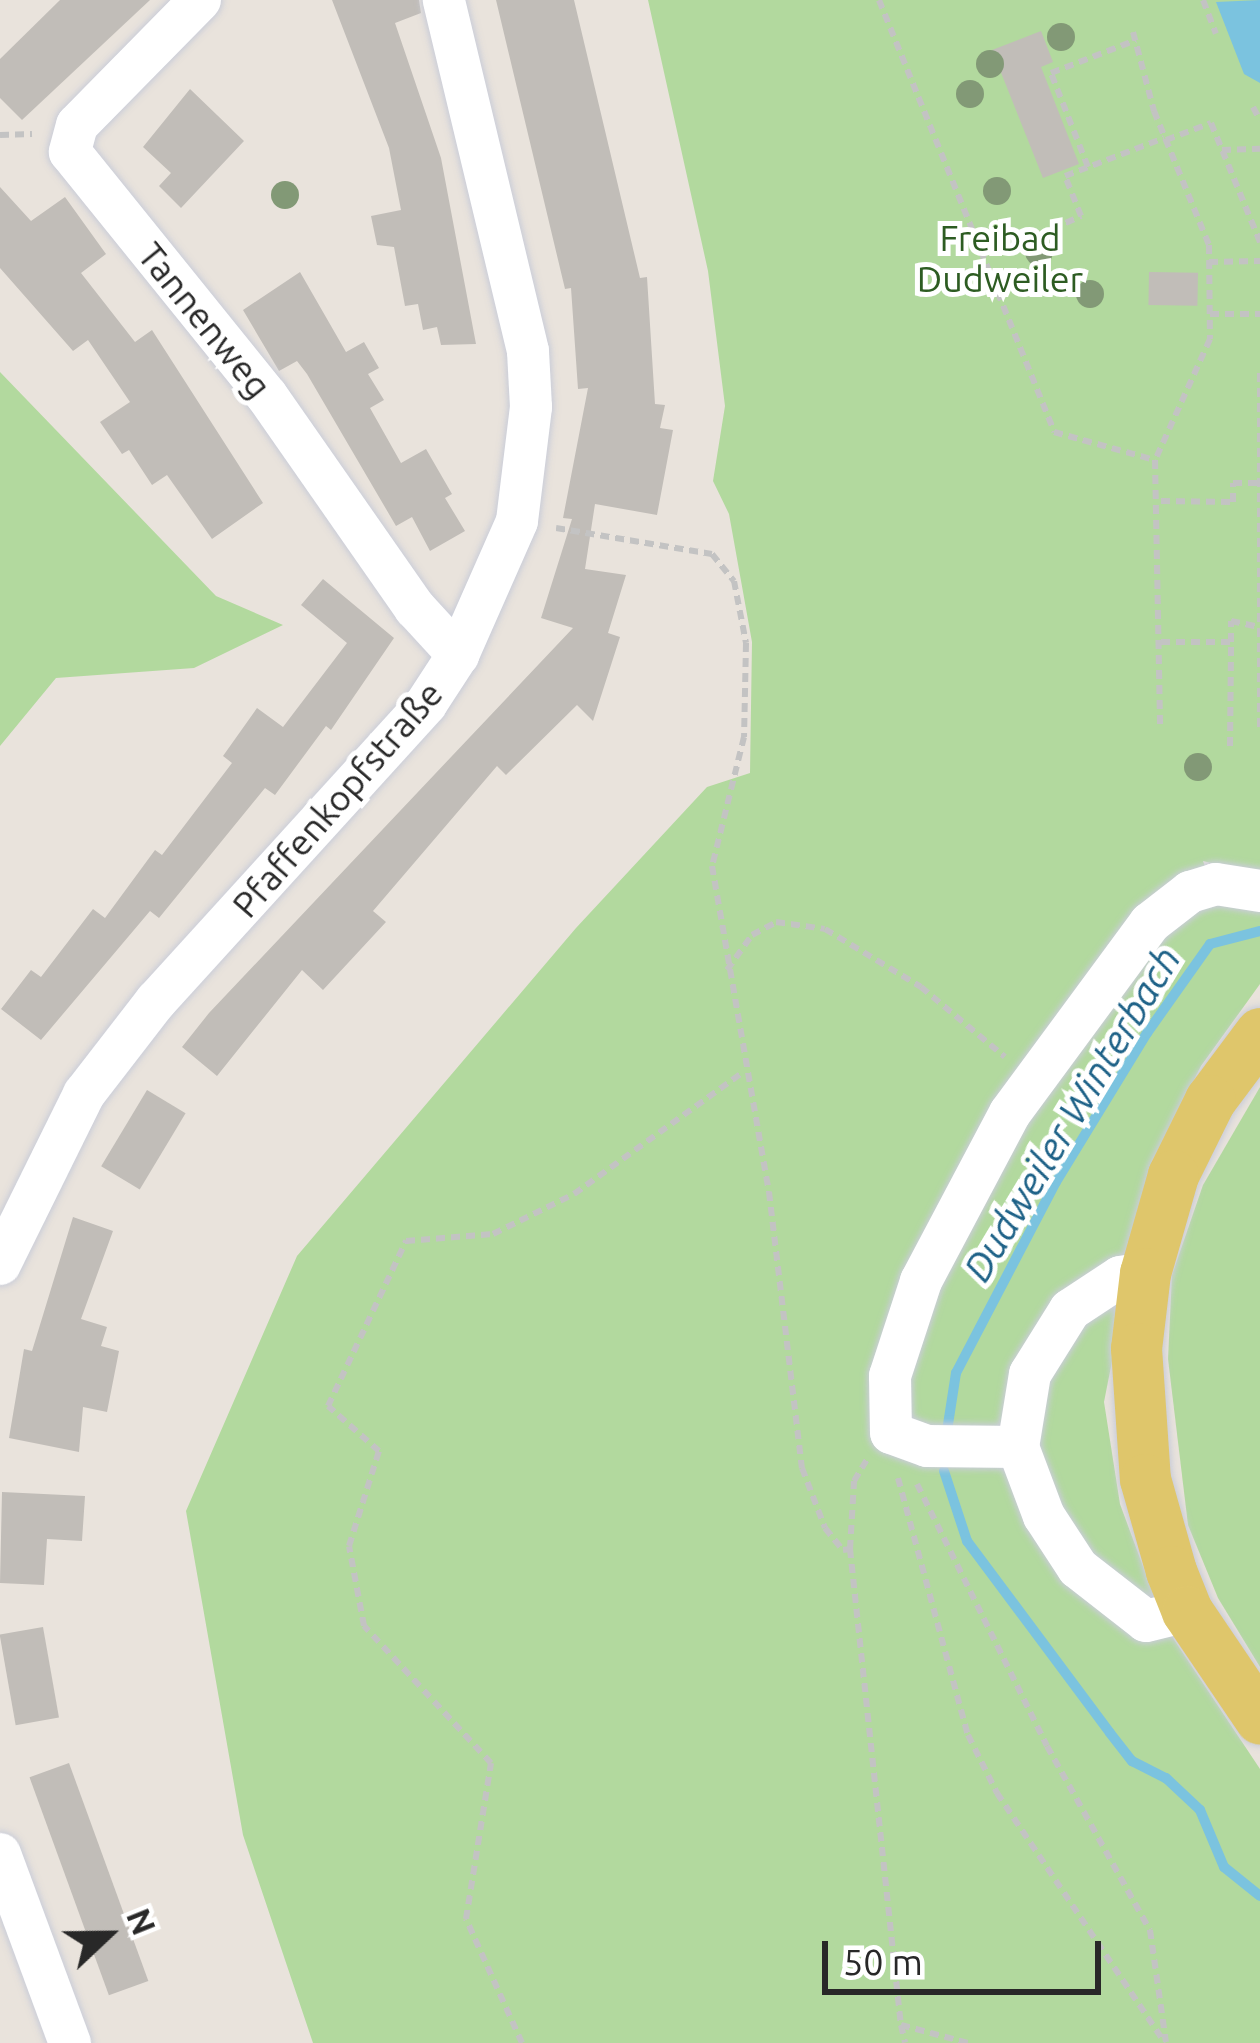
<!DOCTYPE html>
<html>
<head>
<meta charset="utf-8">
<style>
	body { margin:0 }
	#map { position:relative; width:1260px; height:2043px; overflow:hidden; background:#e9e3dc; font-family:Ubuntu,sans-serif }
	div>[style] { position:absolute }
	.green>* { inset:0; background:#b2d99e }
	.water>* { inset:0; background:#7bc3df }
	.stream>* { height:10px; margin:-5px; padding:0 5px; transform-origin:5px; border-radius:5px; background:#7bc3df }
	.building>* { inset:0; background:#c1bdb8; transform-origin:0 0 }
	.path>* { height:6px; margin-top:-3px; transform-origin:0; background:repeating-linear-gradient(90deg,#c3c3c3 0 9px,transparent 0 15px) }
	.roads { filter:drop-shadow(0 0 3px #cacdd8) drop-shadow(0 0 3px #cacdd8) }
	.minor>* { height:42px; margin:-21px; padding:0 21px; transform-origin:21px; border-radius:21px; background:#fff }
	.major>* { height:51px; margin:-25.5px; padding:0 25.5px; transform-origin:25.5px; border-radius:25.5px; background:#dfc66b }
	.trees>* { width:28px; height:28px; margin:-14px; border-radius:50%; background:#829976 }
	span { translate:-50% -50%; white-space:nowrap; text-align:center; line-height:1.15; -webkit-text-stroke:10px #fff; paint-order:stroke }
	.park-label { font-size:36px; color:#2d5c22 }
	.street-label { font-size:36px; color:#282828 }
	.water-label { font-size:39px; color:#1d6187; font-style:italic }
	.north { position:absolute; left:48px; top:1875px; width:120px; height:120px; -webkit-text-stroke:9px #fff; paint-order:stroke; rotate:68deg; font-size:33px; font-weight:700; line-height:48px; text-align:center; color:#282828 }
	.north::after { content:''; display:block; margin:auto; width:42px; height:54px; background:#282828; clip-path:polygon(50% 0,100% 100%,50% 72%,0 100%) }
	.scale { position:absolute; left:822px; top:1941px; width:279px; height:54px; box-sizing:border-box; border:6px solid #282828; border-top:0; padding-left:15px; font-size:36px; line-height:42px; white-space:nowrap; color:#282828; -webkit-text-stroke:9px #fff; paint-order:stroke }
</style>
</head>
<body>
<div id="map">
	<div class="green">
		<i style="clip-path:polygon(648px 0,1260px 0,1260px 875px,1203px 861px,1216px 897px,1260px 904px,1260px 984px,1201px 1066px,1151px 1164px,1104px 1402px,1120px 1504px,1165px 1626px,1260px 1769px,1260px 2043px,313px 2043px,243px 1835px,186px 1511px,297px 1256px,576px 928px,707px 787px,750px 773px,752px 642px,729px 514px,713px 481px,725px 406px,708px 271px)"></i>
		<i style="clip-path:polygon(0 372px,216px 596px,283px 625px,194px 668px,56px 678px,0 746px)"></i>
		<i style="clip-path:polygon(1260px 1087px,1260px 1667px,1218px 1598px,1188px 1525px,1168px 1359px,1172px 1275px,1203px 1185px)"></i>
	</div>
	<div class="water">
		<i style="clip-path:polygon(1260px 0,1260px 83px,1244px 74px,1216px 2px)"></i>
	</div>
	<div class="stream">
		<i style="left:947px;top:1431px;width:59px;rotate:-81.2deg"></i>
		<i style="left:956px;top:1373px;width:216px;rotate:-62.4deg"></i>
		<i style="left:1056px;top:1182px;width:175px;rotate:-58.6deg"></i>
		<i style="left:1147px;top:1033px;width:109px;rotate:-54.7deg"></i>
		<i style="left:1210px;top:944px;width:52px;rotate:-14.6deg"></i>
		<i style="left:944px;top:1471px;width:74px;rotate:71.8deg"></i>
		<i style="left:967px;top:1541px;width:239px;rotate:53.3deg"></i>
		<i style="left:1110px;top:1733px;width:36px;rotate:52deg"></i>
		<i style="left:1132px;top:1761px;width:38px;rotate:27deg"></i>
		<i style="left:1166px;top:1778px;width:47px;rotate:43.3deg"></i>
		<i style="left:1200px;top:1810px;width:62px;rotate:67.2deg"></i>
		<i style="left:1224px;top:1867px;width:46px;rotate:38.9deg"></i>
	</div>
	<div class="building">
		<i style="clip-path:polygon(60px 0,150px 0,22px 120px,0 98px,0 59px)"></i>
		<i style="clip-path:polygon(332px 0,419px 0,421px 13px,395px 23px,441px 158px,476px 344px,441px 345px,437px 327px,423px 330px,418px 304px,405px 306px,394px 247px,377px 245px,371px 216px,401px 210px,389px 148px)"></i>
		<i style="clip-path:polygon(496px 0,574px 0,640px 278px,647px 277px,655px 404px,665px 405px,660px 428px,673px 430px,657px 515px,595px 504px,585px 569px,626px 575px,608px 633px,620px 637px,593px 721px,577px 705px,506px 775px,497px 766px,373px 911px,386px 922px,323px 990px,302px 970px,217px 1076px,182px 1047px,209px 1013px,573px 628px,541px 618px,572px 519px,563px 518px,588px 388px,578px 389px,571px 288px,565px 289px)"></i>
		<i style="clip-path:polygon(1041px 31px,1053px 62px,1041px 67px,1079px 164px,1043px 178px,992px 50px)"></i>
		<i style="clip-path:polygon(190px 89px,244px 141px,181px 208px,159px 186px,171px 173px,143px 147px)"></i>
		<i style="clip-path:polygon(0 187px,31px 221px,65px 197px,106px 254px,81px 273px,135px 342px,152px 330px,263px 503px,212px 539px,167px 475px,152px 485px,129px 450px,122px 454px,100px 422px,130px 402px,88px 340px,73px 351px,0 268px)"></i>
		<i style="clip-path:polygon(300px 272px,346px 352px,364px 342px,379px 368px,368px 374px,384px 400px,370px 408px,401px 463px,426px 449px,452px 494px,445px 498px,465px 531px,430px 551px,412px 517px,396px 526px,307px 374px,297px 361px,279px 371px,243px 310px)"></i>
		<i style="left:1149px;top:272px;width:49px;height:33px;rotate:1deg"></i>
		<i style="clip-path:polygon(323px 579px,394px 638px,331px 730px,326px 726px,275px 795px,265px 788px,159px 918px,150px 911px,41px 1040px,1px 1009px,31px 970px,41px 977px,93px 909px,105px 918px,155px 850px,162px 855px,232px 763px,223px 756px,257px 708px,283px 727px,347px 643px,301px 605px)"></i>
		<i style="left:147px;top:1090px;width:45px;height:89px;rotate:31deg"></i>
		<i style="clip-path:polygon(73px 1217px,113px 1231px,81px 1319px,107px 1327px,101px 1346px,119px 1351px,107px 1412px,83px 1407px,79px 1452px,9px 1438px,24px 1349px,32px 1351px)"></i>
		<i style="clip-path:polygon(2px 1492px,85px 1496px,82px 1541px,47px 1539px,44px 1585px,0 1583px)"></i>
		<i style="left:43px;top:1627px;width:92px;height:44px;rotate:80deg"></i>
		<i style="left:69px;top:1763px;width:232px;height:42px;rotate:70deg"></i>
	</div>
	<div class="path">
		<i style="left:879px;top:0;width:466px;rotate:67.9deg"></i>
		<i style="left:1054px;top:432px;width:105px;rotate:15.5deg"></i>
		<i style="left:1203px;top:0;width:36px;rotate:69deg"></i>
		<i style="left:1133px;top:32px;width:82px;rotate:75.1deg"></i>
		<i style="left:1154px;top:111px;width:145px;rotate:67.7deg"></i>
		<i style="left:1209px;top:245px;width:94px;rotate:89.4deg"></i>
		<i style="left:1210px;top:339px;width:133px;rotate:114.4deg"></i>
		<i style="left:1155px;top:460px;width:269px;rotate:88.9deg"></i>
		<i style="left:1253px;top:107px;width:15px;rotate:62deg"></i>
		<i style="left:0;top:135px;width:32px;rotate:-2deg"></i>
		<i style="left:1166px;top:140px;width:48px;rotate:-20.7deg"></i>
		<i style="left:1211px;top:123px;width:129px;rotate:67.6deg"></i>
		<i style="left:1222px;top:150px;width:38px;rotate:-2deg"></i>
		<i style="left:1088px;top:167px;width:101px;rotate:-111.5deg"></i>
		<i style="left:1051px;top:73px;width:91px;rotate:-21.2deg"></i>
		<i style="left:1060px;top:250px;width:22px;rotate:-111deg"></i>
		<i style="left:1052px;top:229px;width:32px;rotate:-24deg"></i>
		<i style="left:1081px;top:216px;width:43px;rotate:-111.8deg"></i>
		<i style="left:1065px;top:176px;width:106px;rotate:-21deg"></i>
		<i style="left:1209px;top:262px;width:51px;rotate:-1.1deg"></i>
		<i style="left:1210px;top:314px;width:50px"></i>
		<i style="left:1260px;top:373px;width:360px;rotate:90deg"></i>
		<i style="left:1161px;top:501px;width:72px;rotate:0.8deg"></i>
		<i style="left:1233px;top:502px;width:19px;rotate:-90deg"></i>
		<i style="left:1233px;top:483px;width:25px"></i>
		<i style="left:556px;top:528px;width:158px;rotate:9.5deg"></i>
		<i style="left:712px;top:554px;width:35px;rotate:51deg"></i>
		<i style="left:734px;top:581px;width:63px;rotate:79deg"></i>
		<i style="left:746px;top:643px;width:94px;rotate:91.2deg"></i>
		<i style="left:744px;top:737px;width:133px;rotate:103.9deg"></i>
		<i style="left:712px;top:866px;width:331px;rotate:80.1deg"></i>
		<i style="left:769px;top:1192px;width:278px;rotate:83.2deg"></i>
		<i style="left:802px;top:1468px;width:64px;rotate:69deg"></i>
		<i style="left:825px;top:1528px;width:28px;rotate:51deg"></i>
		<i style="left:843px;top:1550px;width:7px;rotate:-8deg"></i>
		<i style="left:850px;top:1549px;width:68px;rotate:-86.6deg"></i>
		<i style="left:854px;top:1481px;width:26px;rotate:-59deg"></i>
		<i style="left:1161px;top:642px;width:70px"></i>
		<i style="left:1231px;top:642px;width:21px;rotate:-90deg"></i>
		<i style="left:1231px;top:621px;width:30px;rotate:12deg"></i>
		<i style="left:1230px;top:746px;width:104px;rotate:-89.4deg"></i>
		<i style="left:727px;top:970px;width:43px;rotate:-54.5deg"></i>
		<i style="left:752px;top:935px;width:27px;rotate:-28deg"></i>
		<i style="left:776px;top:922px;width:49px;rotate:8.1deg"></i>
		<i style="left:825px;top:929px;width:112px;rotate:31.1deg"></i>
		<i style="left:921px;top:987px;width:109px;rotate:39.8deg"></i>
		<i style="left:898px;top:1478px;width:266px;rotate:74.8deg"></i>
		<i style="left:968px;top:1735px;width:65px;rotate:63.4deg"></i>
		<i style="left:997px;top:1793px;width:301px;rotate:56.1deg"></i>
		<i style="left:917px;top:1484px;width:292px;rotate:63.6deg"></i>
		<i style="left:1047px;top:1746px;width:211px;rotate:60.8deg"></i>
		<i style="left:1150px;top:1930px;width:113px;rotate:81.9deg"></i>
		<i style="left:850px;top:1549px;width:479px;rotate:83.9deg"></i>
		<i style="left:901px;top:2025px;width:69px;rotate:15deg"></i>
		<i style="left:901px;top:2025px;width:18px;rotate:77deg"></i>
		<i style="left:522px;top:2043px;width:136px;rotate:-114.3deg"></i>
		<i style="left:466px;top:1919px;width:158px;rotate:-80.9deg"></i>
		<i style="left:491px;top:1763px;width:187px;rotate:-132.8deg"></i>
		<i style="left:364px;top:1626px;width:81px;rotate:-100.6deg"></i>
		<i style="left:349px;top:1546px;width:100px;rotate:-72.5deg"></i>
		<i style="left:379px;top:1451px;width:68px;rotate:-138.6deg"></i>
		<i style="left:328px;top:1406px;width:183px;rotate:-64.7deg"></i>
		<i style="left:406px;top:1241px;width:87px;rotate:-4.6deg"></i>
		<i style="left:493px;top:1234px;width:90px;rotate:-26.3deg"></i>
		<i style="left:574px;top:1194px;width:208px;rotate:-35.8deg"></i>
	</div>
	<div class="roads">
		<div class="minor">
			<i style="left:200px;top:0;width:175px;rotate:134.5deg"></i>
			<i style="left:77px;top:125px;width:28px;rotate:105deg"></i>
			<i style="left:70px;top:152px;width:314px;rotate:51.1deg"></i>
			<i style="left:267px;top:396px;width:259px;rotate:55.1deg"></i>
			<i style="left:415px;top:608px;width:64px;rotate:47.5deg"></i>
			<i style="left:0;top:1264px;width:190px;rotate:-63.7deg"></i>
			<i style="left:84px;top:1094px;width:118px;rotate:-52.3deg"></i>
			<i style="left:156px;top:1001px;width:401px;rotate:-47.7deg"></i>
			<i style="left:426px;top:704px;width:59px;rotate:-56.9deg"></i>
			<i style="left:458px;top:655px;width:146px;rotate:-66.2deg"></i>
			<i style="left:517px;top:521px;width:115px;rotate:-83deg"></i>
			<i style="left:531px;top:407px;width:56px;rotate:-93.1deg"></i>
			<i style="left:528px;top:351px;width:361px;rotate:-103.5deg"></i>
			<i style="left:1145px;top:1273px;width:25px;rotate:171deg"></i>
			<i style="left:1120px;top:1277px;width:60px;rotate:146.6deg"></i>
			<i style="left:1070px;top:1310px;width:75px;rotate:122deg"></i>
			<i style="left:1030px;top:1374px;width:74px;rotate:99.3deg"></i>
			<i style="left:1018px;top:1447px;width:74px;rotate:69.4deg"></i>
			<i style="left:1044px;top:1516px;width:62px;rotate:56.8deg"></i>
			<i style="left:1078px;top:1568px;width:86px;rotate:37.9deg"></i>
			<i style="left:1146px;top:1621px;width:42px;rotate:-13.7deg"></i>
			<i style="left:1018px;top:1447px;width:91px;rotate:-179.4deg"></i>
			<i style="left:927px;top:1446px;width:38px;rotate:-160deg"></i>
			<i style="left:891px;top:1433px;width:57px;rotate:-91deg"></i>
			<i style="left:890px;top:1376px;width:100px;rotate:-71.9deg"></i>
			<i style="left:921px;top:1281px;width:190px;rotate:-62.1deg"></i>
			<i style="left:1010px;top:1113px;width:236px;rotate:-53.6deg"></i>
			<i style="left:1150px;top:923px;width:51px;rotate:-37.8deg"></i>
			<i style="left:1190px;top:892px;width:27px;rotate:-17deg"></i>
			<i style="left:1216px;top:884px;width:45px;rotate:9deg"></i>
			<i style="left:0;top:1854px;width:202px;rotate:69.7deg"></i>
		</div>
		<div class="major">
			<i style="left:1260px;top:1033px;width:84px;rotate:126.7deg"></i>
			<i style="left:1210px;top:1100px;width:84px;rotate:116.3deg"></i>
			<i style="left:1173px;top:1175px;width:102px;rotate:105.9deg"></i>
			<i style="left:1145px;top:1273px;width:76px;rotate:96.8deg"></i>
			<i style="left:1136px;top:1348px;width:131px;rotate:86.1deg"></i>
			<i style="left:1145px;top:1479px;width:96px;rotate:74.2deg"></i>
			<i style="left:1171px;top:1571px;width:43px;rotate:68.2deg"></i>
			<i style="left:1187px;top:1611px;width:130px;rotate:55.9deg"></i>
		</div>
	</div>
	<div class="trees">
		<i style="left:1061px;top:37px"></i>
		<i style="left:990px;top:64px"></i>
		<i style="left:970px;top:94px"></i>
		<i style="left:997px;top:191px"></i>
		<i style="left:285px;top:195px"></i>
		<i style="left:1039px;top:252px"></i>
		<i style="left:1090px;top:294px"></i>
		<i style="left:1198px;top:767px"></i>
	</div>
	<div class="park-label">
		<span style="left:1000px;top:258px">Freibad<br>Dudweiler</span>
	</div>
	<div class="street-label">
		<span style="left:205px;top:320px;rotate:51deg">Tannenweg</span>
		<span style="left:337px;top:799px;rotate:-49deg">Pfaffenkopfstraße</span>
	</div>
	<div class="water-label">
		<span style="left:1072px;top:1114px;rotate:-59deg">Dudweiler Winterbach</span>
	</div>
	<div class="north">N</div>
	<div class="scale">50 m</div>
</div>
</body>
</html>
